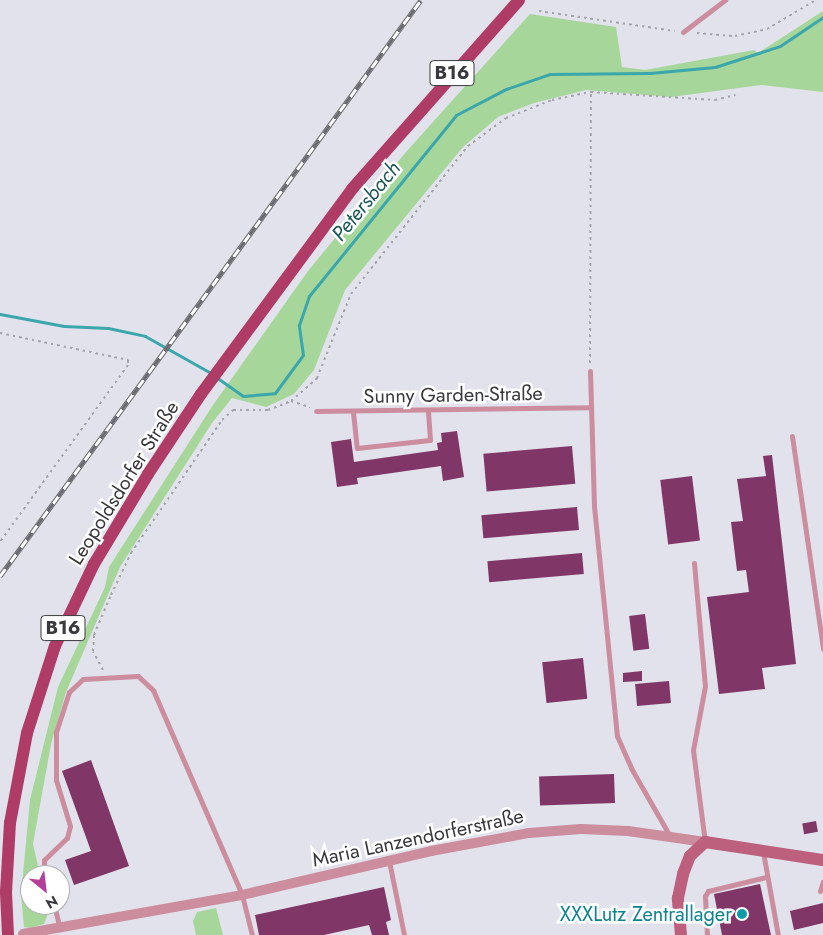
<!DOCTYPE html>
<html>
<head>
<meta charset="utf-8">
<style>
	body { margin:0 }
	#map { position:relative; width:823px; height:935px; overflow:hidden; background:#e1e2eb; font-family:Jost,sans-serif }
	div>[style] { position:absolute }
	.green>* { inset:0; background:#a6d69a }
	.stream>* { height:3px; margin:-1.5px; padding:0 1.5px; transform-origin:1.5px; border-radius:1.5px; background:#3ba7ac }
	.building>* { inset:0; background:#813668; transform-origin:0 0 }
	.path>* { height:2px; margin-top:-1px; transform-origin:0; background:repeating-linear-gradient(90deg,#a3a3ab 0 2.5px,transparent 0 6.5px) }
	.lane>* { height:5px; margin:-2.5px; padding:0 2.5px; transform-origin:2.5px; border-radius:2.5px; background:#cc8d9f }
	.street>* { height:10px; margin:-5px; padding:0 5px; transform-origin:5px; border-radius:5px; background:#cc8d9f }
	.secondary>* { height:12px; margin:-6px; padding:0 6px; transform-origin:6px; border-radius:6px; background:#bc607e }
	.primary>* { height:12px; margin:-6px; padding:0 6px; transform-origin:6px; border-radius:6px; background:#ae3c67 }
	.rail>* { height:5px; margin-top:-2.5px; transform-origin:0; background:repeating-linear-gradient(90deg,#fff 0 9px,#6a6a70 0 18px); box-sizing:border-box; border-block:1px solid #6a6a70 }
	.dots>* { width:14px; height:14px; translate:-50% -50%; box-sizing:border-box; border:2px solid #fff; border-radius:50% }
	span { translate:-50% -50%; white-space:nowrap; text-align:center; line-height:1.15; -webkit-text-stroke:5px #fff; paint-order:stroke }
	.shield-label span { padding:1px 4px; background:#fff; border:1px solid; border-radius:4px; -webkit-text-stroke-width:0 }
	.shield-label { font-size:19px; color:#39393d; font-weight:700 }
	.street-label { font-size:20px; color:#39393d }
	.culture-label { font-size:20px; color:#0d838f }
	.right { translate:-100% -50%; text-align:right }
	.water-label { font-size:21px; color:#1d585b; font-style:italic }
	.north { position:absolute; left:20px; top:865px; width:50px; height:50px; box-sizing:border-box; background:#fff; border:1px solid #b0b0b1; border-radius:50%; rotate:151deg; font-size:14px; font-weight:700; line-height:20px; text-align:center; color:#39393d }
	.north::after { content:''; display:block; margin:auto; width:18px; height:22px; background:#b43f98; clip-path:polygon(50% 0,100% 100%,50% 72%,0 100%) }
</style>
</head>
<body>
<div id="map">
	<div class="green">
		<i style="clip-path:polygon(823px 11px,823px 92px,761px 85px,671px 97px,586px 90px,534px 103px,498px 117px,463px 147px,345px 290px,314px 370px,294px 394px,266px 407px,232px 398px,212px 423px,120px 567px,66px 692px,51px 744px,33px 844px,40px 875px,30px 875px,30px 905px,48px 905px,49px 911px,44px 924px,30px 928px,24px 927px,21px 895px,30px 800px,58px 687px,105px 587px,109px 567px,213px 405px,308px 271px,406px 152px,530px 14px,616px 27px,622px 67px,645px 70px,754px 50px,758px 53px)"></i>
		<i style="clip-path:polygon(216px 908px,223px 935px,196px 935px,193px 921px,197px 912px)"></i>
	</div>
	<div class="stream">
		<i style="left:0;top:314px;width:65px;rotate:10.6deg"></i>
		<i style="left:64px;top:326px;width:44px;rotate:2.6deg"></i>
		<i style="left:108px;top:328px;width:38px;rotate:12deg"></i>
		<i style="left:145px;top:336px;width:76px;rotate:29.3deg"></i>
		<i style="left:216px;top:377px;width:33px;rotate:35deg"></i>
		<i style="left:243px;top:396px;width:32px;rotate:-5deg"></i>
		<i style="left:275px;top:393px;width:47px;rotate:-53.6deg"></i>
		<i style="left:303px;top:355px;width:30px;rotate:-98deg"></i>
		<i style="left:299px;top:325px;width:31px;rotate:-71deg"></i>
		<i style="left:309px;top:296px;width:233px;rotate:-50.9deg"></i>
		<i style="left:456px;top:115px;width:56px;rotate:-27.5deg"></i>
		<i style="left:506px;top:89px;width:46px;rotate:-18.8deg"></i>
		<i style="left:550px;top:74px;width:100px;rotate:-0.6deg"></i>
		<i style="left:650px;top:73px;width:65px;rotate:-5.3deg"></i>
		<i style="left:715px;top:67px;width:68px;rotate:-17.9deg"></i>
		<i style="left:780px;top:46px;width:52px;rotate:-34deg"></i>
	</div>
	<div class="building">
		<i style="clip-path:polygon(457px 431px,464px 477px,443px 481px,441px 466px,357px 478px,358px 484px,337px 487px,331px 442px,351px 439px,354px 462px,438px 450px,437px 443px,442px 442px,441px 433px)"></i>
		<i style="left:572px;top:446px;width:38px;height:89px;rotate:85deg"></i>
		<i style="clip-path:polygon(772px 455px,796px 664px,762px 668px,765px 689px,719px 694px,707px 597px,749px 592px,746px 570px,737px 571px,731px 522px,743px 521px,737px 479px,766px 476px,763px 456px)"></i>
		<i style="left:692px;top:476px;width:65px;height:32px;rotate:83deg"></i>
		<i style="left:577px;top:507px;width:23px;height:96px;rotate:85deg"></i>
		<i style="left:582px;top:553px;width:21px;height:95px;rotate:85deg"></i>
		<i style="left:645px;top:614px;width:35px;height:16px;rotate:83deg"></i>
		<i style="left:583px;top:658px;width:41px;height:41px;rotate:84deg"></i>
		<i style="clip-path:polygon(642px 671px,642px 681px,623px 682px,623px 673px)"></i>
		<i style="left:669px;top:681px;width:22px;height:34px;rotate:85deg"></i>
		<i style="clip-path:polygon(91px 760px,129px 866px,74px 885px,65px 860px,91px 851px,62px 771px)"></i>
		<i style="left:614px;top:774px;width:29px;height:75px;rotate:88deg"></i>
		<i style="left:816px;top:821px;width:11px;height:14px;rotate:80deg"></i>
		<i style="clip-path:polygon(760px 884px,771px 935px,722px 935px,714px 894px)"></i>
		<i style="clip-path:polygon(384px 887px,391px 920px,386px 922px,389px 935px,372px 935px,369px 925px,324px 935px,259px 935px,255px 915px)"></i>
		<i style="clip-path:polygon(823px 903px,823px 923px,794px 930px,790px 911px)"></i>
	</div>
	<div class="path">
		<i style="left:539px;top:11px;width:137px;rotate:8.4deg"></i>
		<i style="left:697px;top:33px;width:38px;rotate:5deg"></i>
		<i style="left:735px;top:36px;width:33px;rotate:-12deg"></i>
		<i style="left:767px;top:29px;width:57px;rotate:-30.6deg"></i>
		<i style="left:0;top:333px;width:131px;rotate:11.9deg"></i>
		<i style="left:128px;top:360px;width:5px;rotate:90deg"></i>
		<i style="left:128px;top:365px;width:218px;rotate:125.9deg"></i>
		<i style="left:590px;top:363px;width:270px;rotate:-89.8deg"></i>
		<i style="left:291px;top:401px;width:20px;rotate:18deg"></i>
		<i style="left:103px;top:670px;width:21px;rotate:-118deg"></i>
		<i style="left:93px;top:651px;width:16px;rotate:-86deg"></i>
		<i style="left:94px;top:635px;width:43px;rotate:-67deg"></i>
		<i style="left:111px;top:595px;width:47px;rotate:-64.5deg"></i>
		<i style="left:131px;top:553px;width:161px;rotate:-55.6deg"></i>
		<i style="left:222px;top:420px;width:15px;rotate:-42deg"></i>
		<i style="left:233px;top:410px;width:35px"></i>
		<i style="left:268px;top:410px;width:25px;rotate:-21deg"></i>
		<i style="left:291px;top:401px;width:35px;rotate:-41deg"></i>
		<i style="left:317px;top:378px;width:91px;rotate:-68deg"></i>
		<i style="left:351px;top:294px;width:189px;rotate:-51.7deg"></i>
		<i style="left:468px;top:146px;width:47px;rotate:-36.4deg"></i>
		<i style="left:506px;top:118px;width:49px;rotate:-21.4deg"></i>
		<i style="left:552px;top:100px;width:40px;rotate:-12deg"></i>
		<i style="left:591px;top:92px;width:124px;rotate:3.7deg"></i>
		<i style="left:715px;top:100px;width:21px;rotate:-14deg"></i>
	</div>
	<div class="lane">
		<i style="left:683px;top:32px;width:53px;rotate:-37.3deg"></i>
		<i style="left:590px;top:371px;width:135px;rotate:88.3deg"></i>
		<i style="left:594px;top:506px;width:231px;rotate:84.3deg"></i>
		<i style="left:617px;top:736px;width:35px;rotate:66deg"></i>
		<i style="left:631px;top:768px;width:78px;rotate:60.2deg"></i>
		<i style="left:316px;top:411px;width:275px;rotate:-0.8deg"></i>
		<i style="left:353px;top:412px;width:36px;rotate:84deg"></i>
		<i style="left:357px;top:448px;width:73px;rotate:-6.3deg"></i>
		<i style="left:430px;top:440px;width:30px;rotate:-94deg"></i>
		<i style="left:792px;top:436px;width:215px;rotate:81.7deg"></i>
		<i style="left:694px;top:563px;width:123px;rotate:84.9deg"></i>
		<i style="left:705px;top:686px;width:65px;rotate:100.6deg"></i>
		<i style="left:693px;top:750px;width:93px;rotate:82.6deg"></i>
		<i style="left:763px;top:852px;width:84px;rotate:79.8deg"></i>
		<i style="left:389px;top:861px;width:76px;rotate:78.5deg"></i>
		<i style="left:44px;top:875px;width:15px;rotate:-90deg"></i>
		<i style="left:44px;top:860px;width:32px;rotate:-44deg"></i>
		<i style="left:67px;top:838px;width:12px;rotate:-76deg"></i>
		<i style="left:70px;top:826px;width:48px;rotate:-106.9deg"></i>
		<i style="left:56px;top:780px;width:48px;rotate:-90deg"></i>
		<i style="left:56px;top:732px;width:42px;rotate:-72deg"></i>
		<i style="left:69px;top:692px;width:19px;rotate:-43deg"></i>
		<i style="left:83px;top:679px;width:55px;rotate:-3.1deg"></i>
		<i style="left:138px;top:676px;width:21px;rotate:43deg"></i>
		<i style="left:153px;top:690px;width:223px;rotate:66.5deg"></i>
		<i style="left:242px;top:895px;width:41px;rotate:76deg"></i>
		<i style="left:820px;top:891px;width:10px;rotate:-73deg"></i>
		<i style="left:54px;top:905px;width:25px;rotate:76deg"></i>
		<i style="left:707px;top:935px;width:39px;rotate:-93deg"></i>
		<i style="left:705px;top:896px;width:6px;rotate:-59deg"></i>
		<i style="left:708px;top:891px;width:60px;rotate:-13.6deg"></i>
	</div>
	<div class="street">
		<i style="left:23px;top:934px;width:222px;rotate:-10.1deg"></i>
		<i style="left:242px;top:895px;width:194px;rotate:-13.1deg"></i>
		<i style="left:431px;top:851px;width:100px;rotate:-10.4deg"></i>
		<i style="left:529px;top:833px;width:52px;rotate:-4.4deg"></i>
		<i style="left:581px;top:829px;width:47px;rotate:2.4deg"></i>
		<i style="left:628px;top:831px;width:78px;rotate:8.1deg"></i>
	</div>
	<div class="secondary">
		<i style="left:681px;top:935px;width:37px;rotate:-95deg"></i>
		<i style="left:678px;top:898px;width:25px;rotate:-78deg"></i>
		<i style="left:683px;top:874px;width:19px;rotate:-69deg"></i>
		<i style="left:690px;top:856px;width:21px;rotate:-43deg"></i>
		<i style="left:705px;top:842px;width:119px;rotate:8.7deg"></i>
	</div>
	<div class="primary">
		<i style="left:8px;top:935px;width:43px;rotate:-92.7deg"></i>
		<i style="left:6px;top:892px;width:69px;rotate:-86.7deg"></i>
		<i style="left:10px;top:823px;width:92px;rotate:-79.3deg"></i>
		<i style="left:27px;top:733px;width:91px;rotate:-72.2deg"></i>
		<i style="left:55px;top:646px;width:91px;rotate:-64.6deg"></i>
		<i style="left:94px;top:564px;width:105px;rotate:-59deg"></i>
		<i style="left:148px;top:474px;width:96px;rotate:-56.5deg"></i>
		<i style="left:201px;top:394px;width:255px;rotate:-53.6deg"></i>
		<i style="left:352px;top:189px;width:252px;rotate:-48.5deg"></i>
	</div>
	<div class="rail">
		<i style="left:0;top:576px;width:713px;rotate:-53.84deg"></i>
	</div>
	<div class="dots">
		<i style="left:742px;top:914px;background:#0f9aa8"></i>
	</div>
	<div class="shield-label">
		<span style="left:452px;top:73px">B16</span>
		<span style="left:63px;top:628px">B16</span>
	</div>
	<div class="street-label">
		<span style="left:453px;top:395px;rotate:-1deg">Sunny Garden-Straße</span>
		<span style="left:124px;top:483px;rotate:-58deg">Leopoldsdorfer Straße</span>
		<span style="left:418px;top:838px;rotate:-12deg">Maria Lanzendorferstraße</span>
	</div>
	<div class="culture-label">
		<span class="right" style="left:732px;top:914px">XXXLutz Zentrallager</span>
	</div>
	<div class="water-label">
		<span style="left:366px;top:201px;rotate:-51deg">Petersbach</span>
	</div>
	<div class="north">N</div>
</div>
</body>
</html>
